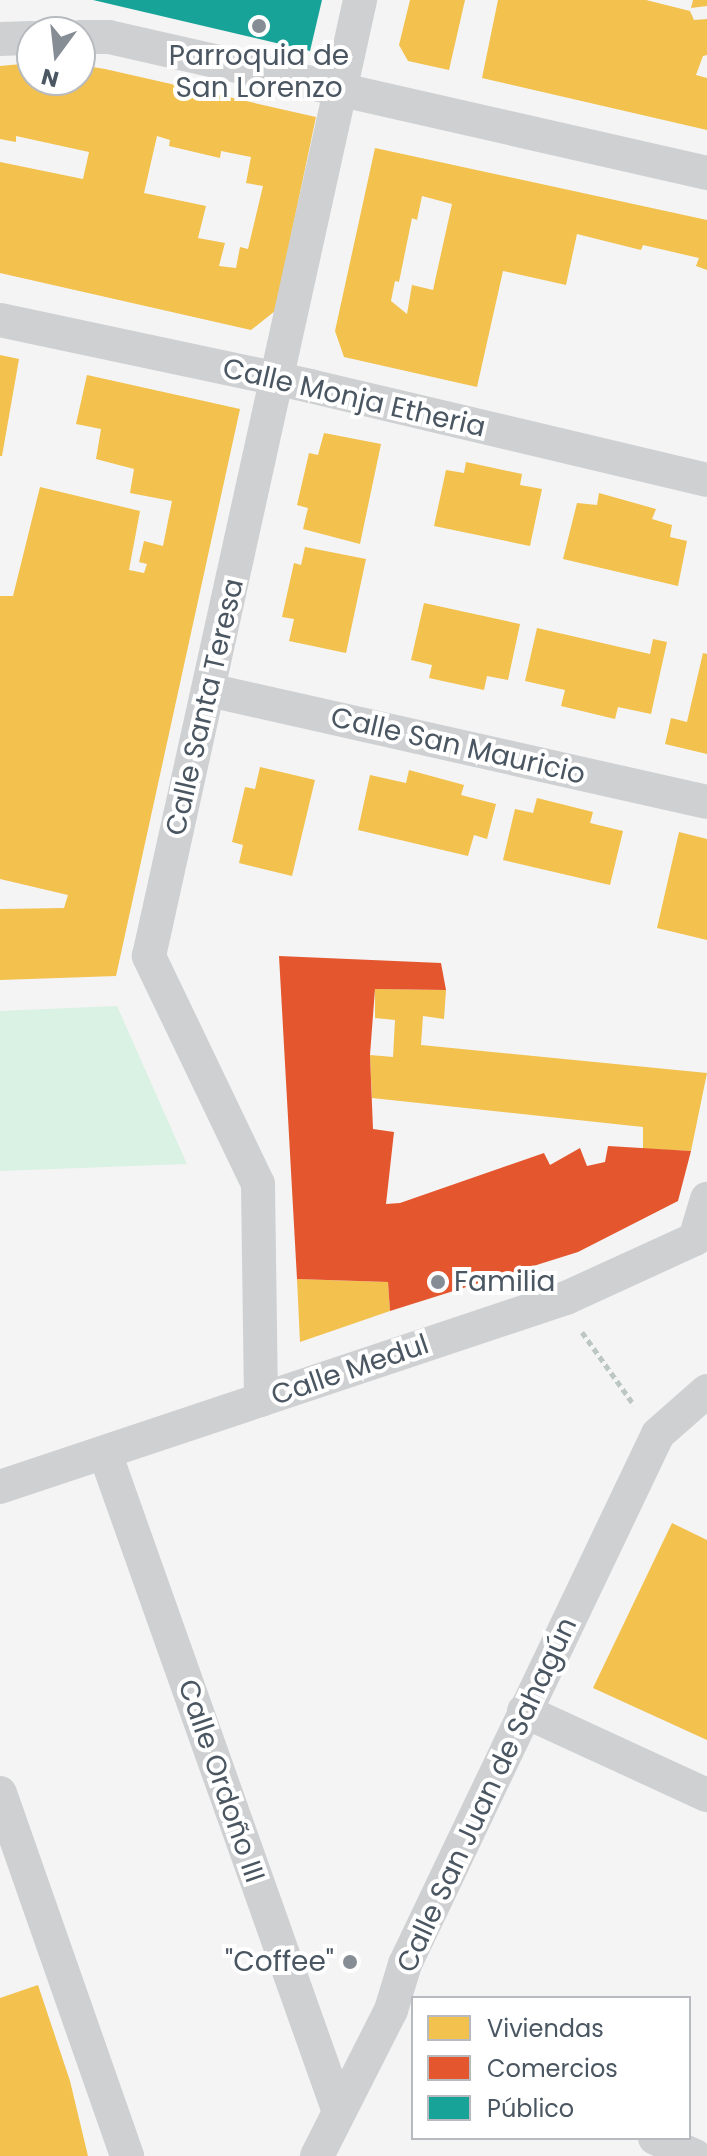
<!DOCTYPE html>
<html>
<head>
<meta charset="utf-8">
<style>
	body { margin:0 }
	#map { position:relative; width:707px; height:2156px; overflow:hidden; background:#f4f4f4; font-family:Poppins,sans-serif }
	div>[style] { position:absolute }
	.green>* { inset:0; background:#d9f2e3 }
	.homes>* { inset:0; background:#f2c14e }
	.shops>* { inset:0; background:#e4572e }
	.public>* { inset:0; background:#17a398 }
	.path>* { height:5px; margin-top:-2.5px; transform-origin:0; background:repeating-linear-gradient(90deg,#bcc7c4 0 6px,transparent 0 10px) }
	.street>* { height:34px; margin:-17px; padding:0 17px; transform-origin:17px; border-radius:17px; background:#ced0d2 }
	.dots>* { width:22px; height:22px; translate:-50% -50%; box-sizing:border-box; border:4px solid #fff; border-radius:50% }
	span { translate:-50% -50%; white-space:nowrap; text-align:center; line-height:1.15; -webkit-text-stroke:8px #fff; paint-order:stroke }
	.poi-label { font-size:28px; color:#4a5661 }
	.left { translate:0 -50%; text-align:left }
	.right { translate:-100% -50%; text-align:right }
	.street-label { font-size:28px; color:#4a5661 }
	.legend { position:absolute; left:411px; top:1996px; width:280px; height:144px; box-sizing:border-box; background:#fff; border:2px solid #b7bbc0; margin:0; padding:10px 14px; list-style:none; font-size:24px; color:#4a5661 }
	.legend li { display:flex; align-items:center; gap:16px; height:40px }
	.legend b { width:40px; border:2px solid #b7bbc0 }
	.north { position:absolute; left:16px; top:16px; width:80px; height:80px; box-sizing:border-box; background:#fff; border:2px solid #b7bbc0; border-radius:50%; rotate:195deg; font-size:22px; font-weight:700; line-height:32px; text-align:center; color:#4a5661 }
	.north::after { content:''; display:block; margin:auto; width:28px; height:36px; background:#868d94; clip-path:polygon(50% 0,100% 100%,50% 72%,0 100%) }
</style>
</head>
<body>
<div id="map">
	<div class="green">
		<i style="clip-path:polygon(117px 1006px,187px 1164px,0 1171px,0 1011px)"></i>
	</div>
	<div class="homes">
		<i style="clip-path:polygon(410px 0,465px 0,449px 70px,408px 61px,399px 45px)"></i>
		<i style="clip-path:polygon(498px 0,646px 0,690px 11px,694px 20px,707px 19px,707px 55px,703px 56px,696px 75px,707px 78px,707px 130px,482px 78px)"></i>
		<i style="clip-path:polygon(693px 0,707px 0,707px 6px,691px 8px)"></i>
		<i style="clip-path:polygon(evenodd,32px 63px,32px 80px,80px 80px,80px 65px,105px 69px,316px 117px,275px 311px,251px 330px,0 273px,0 162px,83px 179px,89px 152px,16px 136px,16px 142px,0 139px,0 66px,32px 63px,157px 136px,170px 140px,169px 146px,220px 158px,221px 151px,251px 157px,246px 183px,263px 186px,248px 249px,240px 247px,236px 268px,219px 266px,225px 243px,198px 238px,206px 206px,144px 193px,157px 136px)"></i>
		<i style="clip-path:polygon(evenodd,375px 148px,707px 220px,707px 270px,696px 266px,699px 258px,643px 245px,641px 250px,577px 234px,566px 285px,503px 271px,477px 387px,344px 357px,335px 331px,375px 148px,422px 196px,452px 204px,433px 290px,412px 285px,407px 314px,391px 301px,395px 281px,399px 282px,412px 218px,417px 220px,422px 196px)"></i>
		<i style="clip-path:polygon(0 355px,19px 359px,2px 456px,0 456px)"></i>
		<i style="clip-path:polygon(87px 375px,240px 409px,116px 976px,0 980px,0 909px,64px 908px,68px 895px,0 879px,0 596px,13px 596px,40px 487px,140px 511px,129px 570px,144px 573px,147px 564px,139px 562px,144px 541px,163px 546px,172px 501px,130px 493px,134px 469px,96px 459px,101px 429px,76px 424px)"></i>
		<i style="clip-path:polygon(324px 433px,381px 444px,360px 544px,303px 529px,308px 508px,297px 505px,309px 453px,318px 455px)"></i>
		<i style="clip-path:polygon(466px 462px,522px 474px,520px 485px,542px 489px,530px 546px,434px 526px,446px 470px,464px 473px)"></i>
		<i style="clip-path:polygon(599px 493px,656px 509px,652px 519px,672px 525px,670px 537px,687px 541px,678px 586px,563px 559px,577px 503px,597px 505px)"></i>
		<i style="clip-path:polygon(305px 547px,366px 559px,346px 653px,289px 641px,294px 619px,282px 617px,294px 563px,301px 565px)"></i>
		<i style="clip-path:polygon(424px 603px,520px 624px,508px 680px,487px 676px,484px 690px,429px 678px,432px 665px,411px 660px)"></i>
		<i style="clip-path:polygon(537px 628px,650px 654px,653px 639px,667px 642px,651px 714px,618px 707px,615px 719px,561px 706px,565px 690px,525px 681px)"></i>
		<i style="clip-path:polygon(703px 653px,707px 654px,707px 754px,665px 744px,671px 718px,687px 722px)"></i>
		<i style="clip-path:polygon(260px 767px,315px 780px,292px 876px,239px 863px,243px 845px,232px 842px,245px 787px,255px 789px)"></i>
		<i style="clip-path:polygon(409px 770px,464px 785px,461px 795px,496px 804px,487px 839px,474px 835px,468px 856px,358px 830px,370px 775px,406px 783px)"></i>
		<i style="clip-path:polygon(537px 798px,593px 812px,590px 823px,623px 831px,610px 885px,503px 860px,515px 809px,533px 813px)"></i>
		<i style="clip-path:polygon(679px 832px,707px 839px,707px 940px,657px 928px)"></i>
		<i style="clip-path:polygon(375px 989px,446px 990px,444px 1019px,423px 1016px,421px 1045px,707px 1073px,691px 1151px,643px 1149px,643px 1127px,372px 1098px,370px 1055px,393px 1057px,395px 1020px,375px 1018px)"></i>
		<i style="clip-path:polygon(297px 1279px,388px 1282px,390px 1311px,300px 1342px)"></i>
		<i style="clip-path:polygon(672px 1523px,707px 1540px,707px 1740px,593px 1688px)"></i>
		<i style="clip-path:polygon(38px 1985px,70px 2081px,88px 2156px,0 2156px,0 1998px)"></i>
	</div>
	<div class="shops">
		<i style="clip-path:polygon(279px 956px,441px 963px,446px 990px,375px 989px,370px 1055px,373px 1129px,394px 1132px,386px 1204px,400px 1203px,544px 1153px,550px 1165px,580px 1148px,587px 1166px,605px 1162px,608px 1146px,691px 1151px,678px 1201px,578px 1252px,390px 1311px,388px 1282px,297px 1279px)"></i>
	</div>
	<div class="public">
		<i style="clip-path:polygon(93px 0,322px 0,310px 51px)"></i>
	</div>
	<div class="path">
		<i style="left:582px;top:1332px;width:90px;rotate:54.5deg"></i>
	</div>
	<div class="street">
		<i style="left:80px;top:37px;width:29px"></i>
		<i style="left:109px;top:37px;width:613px;rotate:12.81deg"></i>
		<i style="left:0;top:39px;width:32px;rotate:-2deg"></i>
		<i style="left:0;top:320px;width:317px;rotate:12deg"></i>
		<i style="left:310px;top:386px;width:408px;rotate:13.3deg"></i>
		<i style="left:209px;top:690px;width:510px;rotate:12.67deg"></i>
		<i style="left:261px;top:1400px;width:216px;rotate:-90.8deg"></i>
		<i style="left:258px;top:1184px;width:253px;rotate:-115.6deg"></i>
		<i style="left:149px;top:956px;width:979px;rotate:-77.55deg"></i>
		<i style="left:105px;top:1453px;width:696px;rotate:70.45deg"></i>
		<i style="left:0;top:1487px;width:597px;rotate:-18.47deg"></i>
		<i style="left:566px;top:1298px;width:142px;rotate:-24.6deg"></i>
		<i style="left:695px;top:1239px;width:42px;rotate:-73.3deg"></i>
		<i style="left:524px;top:1711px;width:201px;rotate:24.7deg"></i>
		<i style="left:0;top:1793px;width:385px;rotate:70.7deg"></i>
		<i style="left:655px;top:2138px;width:44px;rotate:24.2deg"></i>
		<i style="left:317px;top:2156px;width:164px;rotate:-63.1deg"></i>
		<i style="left:391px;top:2010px;width:48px;rotate:-73.1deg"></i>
		<i style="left:405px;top:1964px;width:587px;rotate:-64.48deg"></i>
		<i style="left:658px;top:1434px;width:65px;rotate:-41.3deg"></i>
	</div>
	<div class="dots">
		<i style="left:259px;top:26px;background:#868d94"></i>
		<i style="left:438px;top:1282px;background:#868d94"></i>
		<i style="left:350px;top:1962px;background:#868d94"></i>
	</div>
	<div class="poi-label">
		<span style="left:259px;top:72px">Parroquia de<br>San Lorenzo</span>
		<span class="left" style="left:454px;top:1282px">Familia</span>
		<span class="right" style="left:334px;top:1962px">"Coffee"</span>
	</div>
	<div class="street-label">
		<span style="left:354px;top:398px;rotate:13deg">Calle Monja Etheria</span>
		<span style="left:205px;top:707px;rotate:-77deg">Calle Santa Teresa</span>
		<span style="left:458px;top:746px;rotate:13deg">Calle San Mauricio</span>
		<span style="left:350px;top:1370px;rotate:-19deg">Calle Medul</span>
		<span style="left:221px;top:1781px;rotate:71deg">Calle Ordoño III</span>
		<span style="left:487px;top:1795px;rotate:-65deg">Calle San Juan de Sahagún</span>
	</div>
	<ul class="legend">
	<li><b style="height:22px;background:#f2c14e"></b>Viviendas</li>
	<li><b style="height:22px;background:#e4572e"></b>Comercios</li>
	<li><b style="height:22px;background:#17a398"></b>Público</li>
	</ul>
	<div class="north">N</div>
</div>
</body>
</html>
